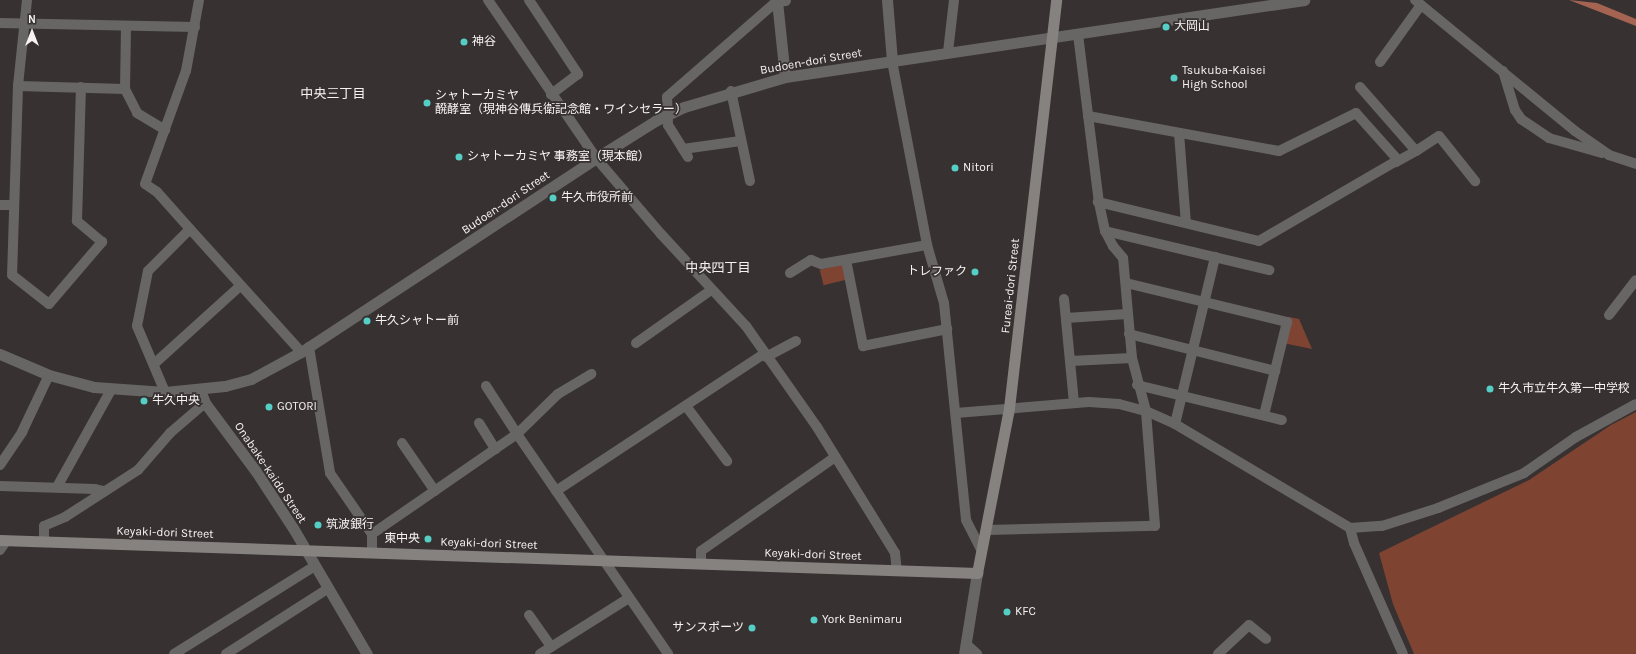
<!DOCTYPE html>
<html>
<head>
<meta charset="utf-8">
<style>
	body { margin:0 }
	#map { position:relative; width:1636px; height:654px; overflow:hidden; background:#373231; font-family:Karla,"Noto Sans JP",sans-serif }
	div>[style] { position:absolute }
	.green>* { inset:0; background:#7f4332; transform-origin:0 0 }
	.water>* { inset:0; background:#a46451 }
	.minor>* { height:10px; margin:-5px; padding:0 5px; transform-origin:5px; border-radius:5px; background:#686665 }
	.tertiary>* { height:11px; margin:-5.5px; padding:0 5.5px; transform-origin:5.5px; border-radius:5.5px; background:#686665 }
	.secondary>* { height:11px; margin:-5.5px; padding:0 5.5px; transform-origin:5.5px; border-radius:5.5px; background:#858280 }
	.dots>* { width:11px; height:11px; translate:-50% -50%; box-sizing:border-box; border:2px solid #373231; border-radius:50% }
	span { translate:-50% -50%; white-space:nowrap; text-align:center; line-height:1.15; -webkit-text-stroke:3.5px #373231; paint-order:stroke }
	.poi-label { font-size:12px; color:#f6f3f2 }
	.left { translate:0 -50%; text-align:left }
	.right { translate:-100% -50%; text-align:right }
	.street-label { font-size:12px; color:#f6f3f2 }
	.neighbourhood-label { font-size:13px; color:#f6f3f2 }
	.north { position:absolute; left:12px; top:12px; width:40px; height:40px; -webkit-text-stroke:3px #373231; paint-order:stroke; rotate:0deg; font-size:11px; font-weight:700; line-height:16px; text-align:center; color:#f6f3f2 }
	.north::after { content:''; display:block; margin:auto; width:14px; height:18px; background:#f6f3f2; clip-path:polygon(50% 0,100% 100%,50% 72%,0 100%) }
</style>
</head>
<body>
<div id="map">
	<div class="green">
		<i style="left:843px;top:264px;width:16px;height:24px;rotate:76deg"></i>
		<i style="clip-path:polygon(1289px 317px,1299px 319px,1312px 349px,1283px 343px)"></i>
		<i style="clip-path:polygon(1636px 412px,1636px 654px,1414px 654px,1393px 604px,1379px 553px,1529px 480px,1611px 425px)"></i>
	</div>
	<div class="water">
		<i style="clip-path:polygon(1569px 0,1597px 3px,1636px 19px,1636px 26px)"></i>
	</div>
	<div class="minor">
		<i style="left:27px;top:0;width:86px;rotate:96deg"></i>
		<i style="left:18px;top:86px;width:189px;rotate:91.8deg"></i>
		<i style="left:12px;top:275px;width:47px;rotate:38.1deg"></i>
		<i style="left:49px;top:304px;width:82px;rotate:-49.5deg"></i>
		<i style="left:102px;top:242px;width:33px;rotate:-140deg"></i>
		<i style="left:77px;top:221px;width:134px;rotate:-88.3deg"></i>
		<i style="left:488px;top:0;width:191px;rotate:55.6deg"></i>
		<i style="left:596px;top:158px;width:100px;rotate:49.5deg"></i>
		<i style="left:661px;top:234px;width:125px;rotate:47.3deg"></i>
		<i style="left:746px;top:326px;width:123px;rotate:54.9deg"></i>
		<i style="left:817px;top:427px;width:148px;rotate:58.2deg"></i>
		<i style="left:895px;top:553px;width:18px;rotate:84deg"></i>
		<i style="left:529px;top:0;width:89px;rotate:56.5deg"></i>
		<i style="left:578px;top:74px;width:34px;rotate:143deg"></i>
		<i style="left:1415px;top:0;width:207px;rotate:39.3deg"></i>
		<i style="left:1575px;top:131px;width:42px;rotate:35.2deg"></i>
		<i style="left:1609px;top:155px;width:28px;rotate:18deg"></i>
		<i style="left:0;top:23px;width:195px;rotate:1.2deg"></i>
		<i style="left:126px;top:27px;width:62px;rotate:90.9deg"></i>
		<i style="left:125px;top:89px;width:27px;rotate:63deg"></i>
		<i style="left:137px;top:113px;width:33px;rotate:31deg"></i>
		<i style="left:948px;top:52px;width:52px;rotate:-83.4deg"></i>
		<i style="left:892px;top:61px;width:187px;rotate:79.2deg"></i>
		<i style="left:927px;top:245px;width:60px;rotate:73.7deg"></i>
		<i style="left:944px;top:303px;width:218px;rotate:84.2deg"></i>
		<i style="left:966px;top:520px;width:35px;rotate:63deg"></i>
		<i style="left:1380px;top:62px;width:70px;rotate:-54.3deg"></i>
		<i style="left:1503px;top:71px;width:41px;rotate:72.9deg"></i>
		<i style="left:1515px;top:110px;width:11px;rotate:56deg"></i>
		<i style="left:1521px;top:119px;width:34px;rotate:34deg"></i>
		<i style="left:1549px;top:138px;width:55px;rotate:15.8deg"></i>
		<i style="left:18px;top:86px;width:107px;rotate:1.6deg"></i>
		<i style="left:1360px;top:87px;width:85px;rotate:48.8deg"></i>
		<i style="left:1416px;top:151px;width:23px;rotate:151deg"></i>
		<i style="left:731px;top:91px;width:92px;rotate:78.1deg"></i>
		<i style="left:1088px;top:116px;width:194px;rotate:10.4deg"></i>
		<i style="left:1279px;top:151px;width:86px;rotate:-26.3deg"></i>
		<i style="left:1356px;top:113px;width:63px;rotate:48.2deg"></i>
		<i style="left:1398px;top:160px;width:161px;rotate:149.8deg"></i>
		<i style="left:1259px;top:241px;width:166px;rotate:-166.4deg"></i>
		<i style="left:1179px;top:133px;width:90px;rotate:85.6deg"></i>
		<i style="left:683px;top:149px;width:58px;rotate:-8deg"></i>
		<i style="left:1416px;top:151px;width:27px;rotate:-33deg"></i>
		<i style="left:1439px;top:136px;width:58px;rotate:51.3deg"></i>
		<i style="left:688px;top:157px;width:38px;rotate:-122deg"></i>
		<i style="left:668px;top:125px;width:28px;rotate:-92deg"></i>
		<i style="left:667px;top:97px;width:146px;rotate:-41.1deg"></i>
		<i style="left:0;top:205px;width:14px"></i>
		<i style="left:190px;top:229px;width:166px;rotate:47.9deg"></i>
		<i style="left:1105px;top:231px;width:169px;rotate:13.4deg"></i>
		<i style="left:846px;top:260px;width:88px;rotate:78.8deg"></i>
		<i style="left:863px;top:346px;width:86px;rotate:-11.4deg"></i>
		<i style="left:790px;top:273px;width:25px;rotate:-32deg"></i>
		<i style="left:811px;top:260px;width:11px;rotate:22deg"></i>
		<i style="left:821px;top:264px;width:108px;rotate:-10.2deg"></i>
		<i style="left:1126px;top:283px;width:166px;rotate:13.6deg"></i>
		<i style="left:1287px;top:322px;width:96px;rotate:103.9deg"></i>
		<i style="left:1064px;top:299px;width:104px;rotate:84.5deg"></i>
		<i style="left:1609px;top:315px;width:44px;rotate:-52.4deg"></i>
		<i style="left:1066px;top:318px;width:61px;rotate:-3.8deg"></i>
		<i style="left:1129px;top:334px;width:151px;rotate:14.2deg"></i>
		<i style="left:636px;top:343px;width:92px;rotate:-35.2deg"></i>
		<i style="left:309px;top:347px;width:128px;rotate:80.5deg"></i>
		<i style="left:330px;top:473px;width:74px;rotate:55.5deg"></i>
		<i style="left:372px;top:534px;width:19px;rotate:90deg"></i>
		<i style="left:766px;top:357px;width:34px;rotate:-28deg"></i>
		<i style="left:1070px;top:361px;width:62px;rotate:-2.8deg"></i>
		<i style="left:154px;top:364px;width:116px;rotate:-42.2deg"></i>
		<i style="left:1137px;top:385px;width:149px;rotate:13.6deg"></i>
		<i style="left:486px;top:386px;width:57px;rotate:57.1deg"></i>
		<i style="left:517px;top:434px;width:57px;rotate:-44.3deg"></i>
		<i style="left:558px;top:394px;width:39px;rotate:-31deg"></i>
		<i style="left:165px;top:392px;width:72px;rotate:-113deg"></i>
		<i style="left:137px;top:326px;width:56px;rotate:-78.7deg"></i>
		<i style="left:148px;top:271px;width:59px;rotate:-45deg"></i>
		<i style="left:190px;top:229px;width:50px;rotate:-131.7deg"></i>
		<i style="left:157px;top:192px;width:14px;rotate:-146deg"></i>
		<i style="left:145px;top:184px;width:120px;rotate:-70.1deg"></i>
		<i style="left:186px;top:71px;width:72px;rotate:-79.6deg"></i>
		<i style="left:686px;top:406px;width:69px;rotate:53.3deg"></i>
		<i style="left:956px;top:413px;width:133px;rotate:-4.7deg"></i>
		<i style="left:1089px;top:402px;width:30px;rotate:4deg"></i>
		<i style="left:1119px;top:404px;width:28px;rotate:15deg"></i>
		<i style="left:1146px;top:411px;width:32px;rotate:24deg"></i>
		<i style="left:1175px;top:424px;width:204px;rotate:30.7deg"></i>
		<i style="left:1350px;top:528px;width:16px;rotate:75deg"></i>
		<i style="left:1354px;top:543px;width:121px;rotate:66.2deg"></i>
		<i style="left:479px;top:423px;width:31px;rotate:58deg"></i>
		<i style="left:1175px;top:424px;width:172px;rotate:-76.5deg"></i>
		<i style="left:402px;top:443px;width:58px;rotate:55.5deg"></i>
		<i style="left:0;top:465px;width:40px;rotate:-56deg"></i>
		<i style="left:22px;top:432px;width:63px;rotate:-64.7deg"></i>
		<i style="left:0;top:486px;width:95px;rotate:1.8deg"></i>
		<i style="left:95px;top:489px;width:8px;rotate:14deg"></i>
		<i style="left:57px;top:487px;width:111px;rotate:-60.9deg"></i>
		<i style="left:556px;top:491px;width:249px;rotate:-33.4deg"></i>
		<i style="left:1350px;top:528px;width:32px;rotate:-4deg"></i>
		<i style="left:1382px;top:526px;width:59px;rotate:-17.8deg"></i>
		<i style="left:1438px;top:508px;width:93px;rotate:-22.1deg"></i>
		<i style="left:1524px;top:473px;width:63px;rotate:-34.7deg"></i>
		<i style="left:1576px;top:437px;width:68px;rotate:-28.8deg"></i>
		<i style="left:986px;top:530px;width:169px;rotate:-1.4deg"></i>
		<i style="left:1155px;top:526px;width:115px;rotate:-94.5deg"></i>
		<i style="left:1146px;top:411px;width:55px;rotate:-104.8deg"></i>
		<i style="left:1132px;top:358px;width:100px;rotate:-95.1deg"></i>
		<i style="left:1123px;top:258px;width:16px;rotate:-130deg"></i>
		<i style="left:1113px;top:246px;width:17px;rotate:-118deg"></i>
		<i style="left:1105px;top:231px;width:29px;rotate:-102deg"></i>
		<i style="left:1099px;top:203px;width:170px;rotate:-97.1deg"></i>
		<i style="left:372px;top:534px;width:176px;rotate:-34.6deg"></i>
		<i style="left:517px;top:434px;width:267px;rotate:55.5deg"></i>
		<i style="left:44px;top:542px;width:16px;rotate:-90deg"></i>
		<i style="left:44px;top:526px;width:23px;rotate:-23deg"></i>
		<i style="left:65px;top:517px;width:87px;rotate:-32.8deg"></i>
		<i style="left:138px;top:470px;width:49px;rotate:-49.1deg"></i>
		<i style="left:170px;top:433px;width:46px;rotate:-40.6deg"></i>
		<i style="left:0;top:550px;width:11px;rotate:-56deg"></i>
		<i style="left:701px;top:564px;width:13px;rotate:-90deg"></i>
		<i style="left:701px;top:551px;width:164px;rotate:-35deg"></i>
		<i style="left:529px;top:615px;width:39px;rotate:55deg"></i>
		<i style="left:966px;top:644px;width:15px;rotate:42deg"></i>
		<i style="left:174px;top:654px;width:166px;rotate:-32deg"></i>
		<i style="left:226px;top:654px;width:122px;rotate:-32.7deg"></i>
		<i style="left:540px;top:654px;width:105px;rotate:-32.2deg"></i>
		<i style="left:1218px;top:654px;width:42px;rotate:-43.1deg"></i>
		<i style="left:1249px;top:625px;width:22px;rotate:39deg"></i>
	</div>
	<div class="tertiary">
		<i style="left:785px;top:0;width:8px;rotate:173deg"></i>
		<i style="left:777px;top:1px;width:76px;rotate:84deg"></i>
		<i style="left:887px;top:0;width:61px;rotate:85.3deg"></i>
		<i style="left:0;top:354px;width:53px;rotate:23.2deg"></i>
		<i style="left:49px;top:375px;width:47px;rotate:14.9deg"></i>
		<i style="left:94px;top:387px;width:71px;rotate:4deg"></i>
		<i style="left:165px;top:392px;width:60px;rotate:-5.7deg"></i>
		<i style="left:225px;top:386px;width:27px;rotate:-15deg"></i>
		<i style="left:251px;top:379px;width:57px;rotate:-28.4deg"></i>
		<i style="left:301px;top:352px;width:353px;rotate:-33.3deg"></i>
		<i style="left:596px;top:158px;width:70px;rotate:-32.1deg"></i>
		<i style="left:655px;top:121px;width:32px;rotate:-26deg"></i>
		<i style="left:684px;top:107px;width:105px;rotate:-16.5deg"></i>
		<i style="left:785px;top:77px;width:525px;rotate:-8.44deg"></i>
		<i style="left:200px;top:390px;width:14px;rotate:69deg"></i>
		<i style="left:205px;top:403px;width:84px;rotate:53.3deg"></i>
		<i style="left:255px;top:470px;width:69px;rotate:56.8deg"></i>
		<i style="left:293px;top:528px;width:146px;rotate:59.6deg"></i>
		<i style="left:964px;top:654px;width:82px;rotate:-80.9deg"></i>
	</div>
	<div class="secondary">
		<i style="left:0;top:540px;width:978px;rotate:1.93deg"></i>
		<i style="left:977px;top:573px;width:168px;rotate:-79deg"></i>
		<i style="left:1009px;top:408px;width:411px;rotate:-83.4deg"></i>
	</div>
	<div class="dots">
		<i style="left:1166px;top:27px;background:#55cec5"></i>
		<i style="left:464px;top:42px;background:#55cec5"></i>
		<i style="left:1174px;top:78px;background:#55cec5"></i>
		<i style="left:427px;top:103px;background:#55cec5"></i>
		<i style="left:459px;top:157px;background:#55cec5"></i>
		<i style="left:955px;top:168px;background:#55cec5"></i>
		<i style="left:553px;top:198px;background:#55cec5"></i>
		<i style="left:975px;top:272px;background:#55cec5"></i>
		<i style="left:367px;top:321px;background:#55cec5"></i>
		<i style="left:1490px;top:389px;background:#55cec5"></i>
		<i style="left:144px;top:401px;background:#55cec5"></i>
		<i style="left:269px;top:407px;background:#55cec5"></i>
		<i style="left:318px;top:525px;background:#55cec5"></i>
		<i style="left:428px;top:539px;background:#55cec5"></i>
		<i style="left:1007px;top:612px;background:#55cec5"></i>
		<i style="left:814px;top:620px;background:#55cec5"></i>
		<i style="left:752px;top:628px;background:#55cec5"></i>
	</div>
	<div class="poi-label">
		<span class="left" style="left:1174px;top:27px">大岡山</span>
		<span class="left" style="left:472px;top:42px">神谷</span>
		<span class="left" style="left:1182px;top:78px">Tsukuba-Kaisei<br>High School</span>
		<span class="left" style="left:435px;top:103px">シャトーカミヤ<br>醗酵室（現神谷傳兵衛記念館・ワインセラー）</span>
		<span class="left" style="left:467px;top:157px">シャトーカミヤ 事務室（現本館）</span>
		<span class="left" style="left:963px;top:168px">Nitori</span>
		<span class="left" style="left:561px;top:198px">牛久市役所前</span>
		<span class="right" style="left:967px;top:272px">トレファク</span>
		<span class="left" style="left:375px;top:321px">牛久シャトー前</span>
		<span class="left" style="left:1498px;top:389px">牛久市立牛久第一中学校</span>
		<span class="left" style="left:152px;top:401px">牛久中央</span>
		<span class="left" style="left:277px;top:407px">GOTORI</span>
		<span class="left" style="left:326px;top:525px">筑波銀行</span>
		<span class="right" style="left:420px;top:539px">東中央</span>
		<span class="left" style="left:1015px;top:612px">KFC</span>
		<span class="left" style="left:822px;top:620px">York Benimaru</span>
		<span class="right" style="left:744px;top:628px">サンスポーツ</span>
	</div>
	<div class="street-label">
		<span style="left:811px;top:62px;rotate:-10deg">Budoen-dori Street</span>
		<span style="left:506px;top:203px;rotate:-34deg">Budoen-dori Street</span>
		<span style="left:1011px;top:286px;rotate:-84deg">Fureai-dori Street</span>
		<span style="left:270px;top:473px;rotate:56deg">Onabake-kaido Street</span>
		<span style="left:165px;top:533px;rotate:2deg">Keyaki-dori Street</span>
		<span style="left:489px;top:544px;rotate:2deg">Keyaki-dori Street</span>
		<span style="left:813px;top:555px;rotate:2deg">Keyaki-dori Street</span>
	</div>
	<div class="neighbourhood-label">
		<span style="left:333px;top:94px">中央三丁目</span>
		<span style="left:718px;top:268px">中央四丁目</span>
	</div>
	<div class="north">N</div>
</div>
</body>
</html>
